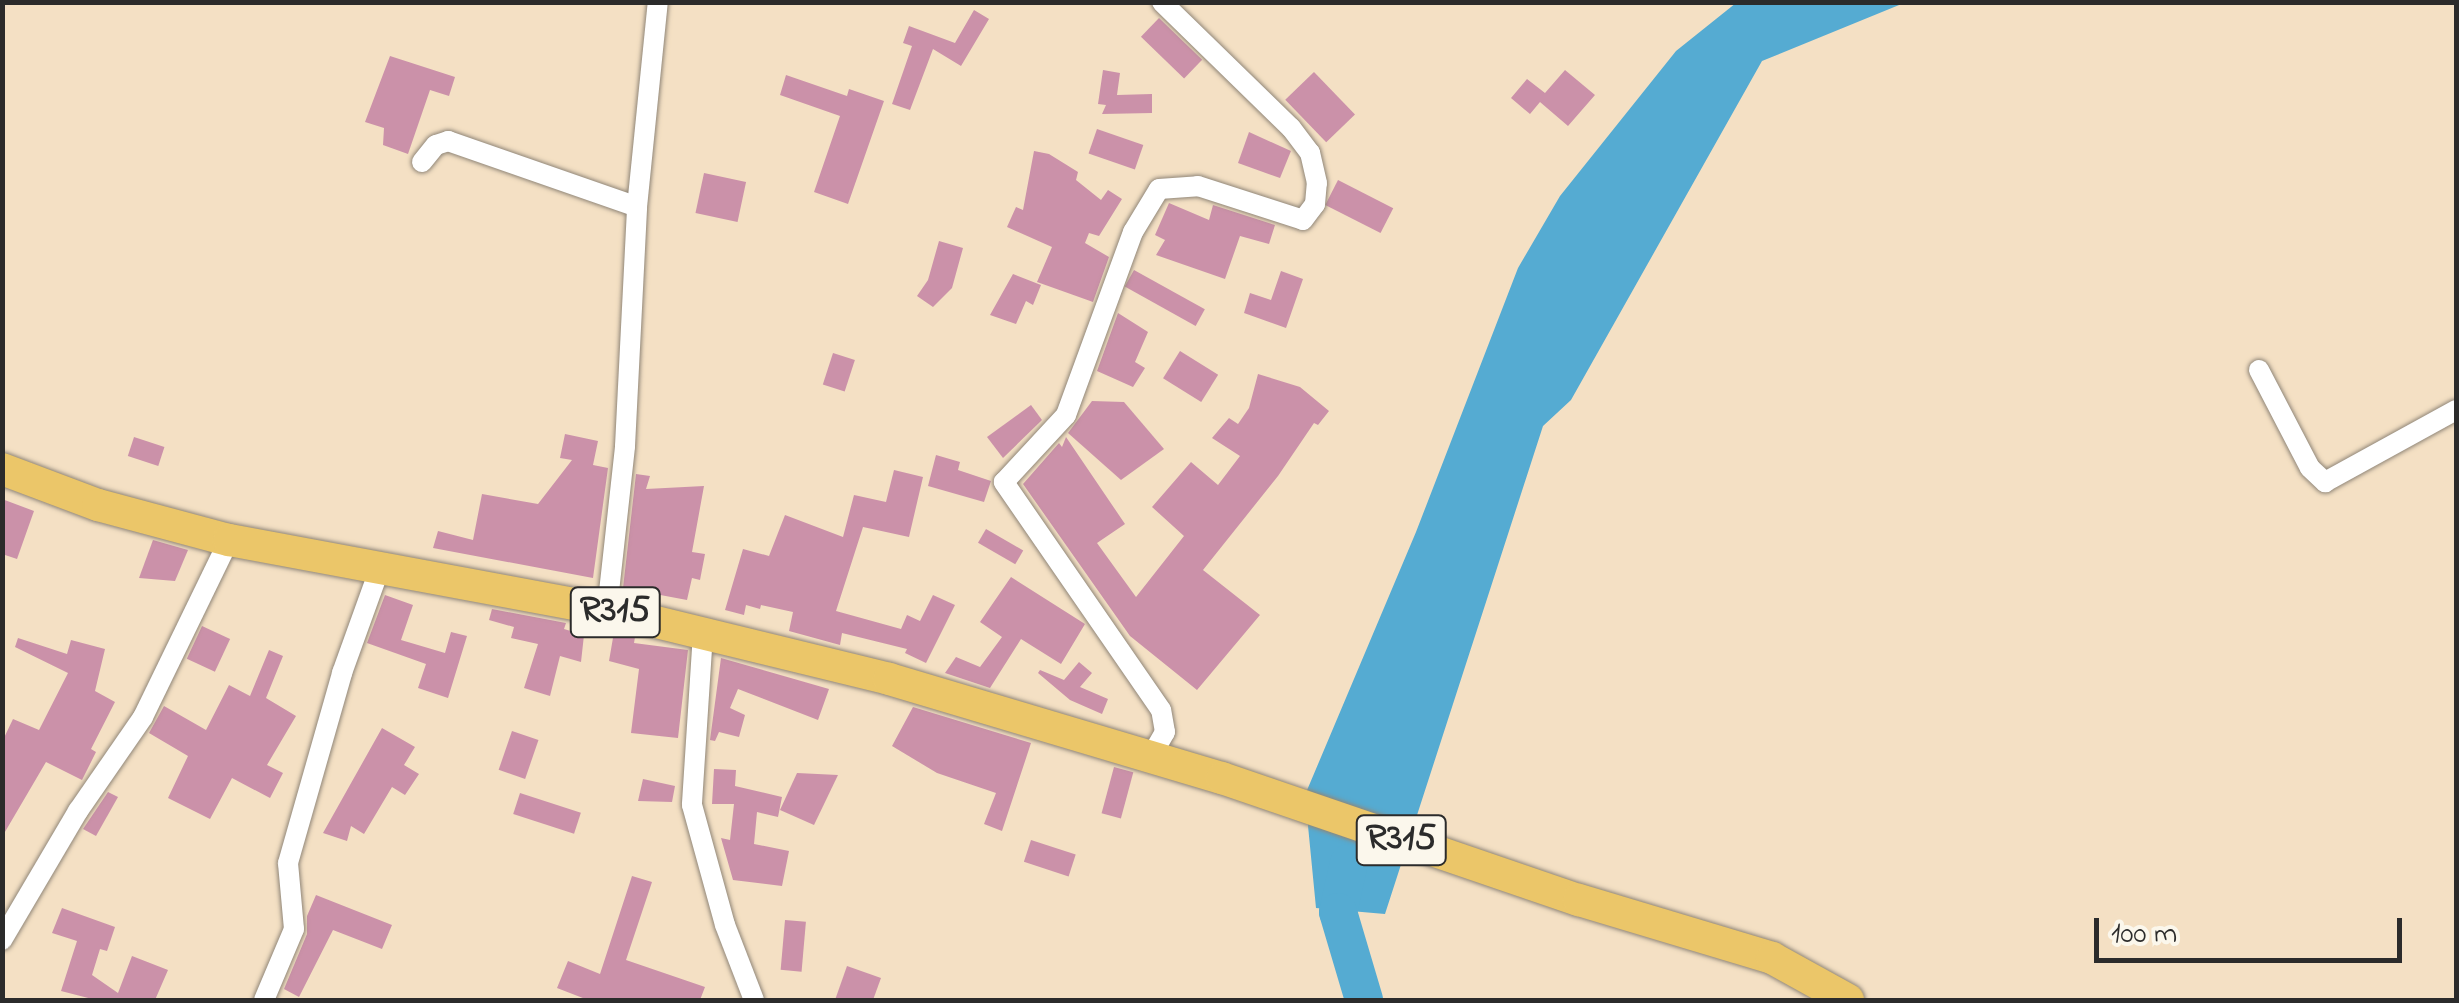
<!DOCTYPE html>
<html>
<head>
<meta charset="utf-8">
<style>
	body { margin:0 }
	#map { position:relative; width:2459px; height:1003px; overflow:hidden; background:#f4e0c4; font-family:"Indie Flower",sans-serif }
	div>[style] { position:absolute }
	.water>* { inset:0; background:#55abd2 }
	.river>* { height:38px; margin:-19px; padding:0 19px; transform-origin:19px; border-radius:19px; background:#55abd2 }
	.building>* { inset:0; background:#cb91a9; transform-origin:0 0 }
	.roads { filter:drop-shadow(0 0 2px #908678) drop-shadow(0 0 2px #908678) }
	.street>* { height:20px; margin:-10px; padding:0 10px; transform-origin:10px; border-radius:10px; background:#fff }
	.primary>* { height:32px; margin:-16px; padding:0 16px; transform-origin:16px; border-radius:16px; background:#ebc669 }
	span { translate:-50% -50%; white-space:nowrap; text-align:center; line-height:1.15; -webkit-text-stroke:8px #fbf7ec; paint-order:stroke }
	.shield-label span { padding:2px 8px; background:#fbf7ec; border:2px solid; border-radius:8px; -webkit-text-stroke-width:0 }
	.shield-label { font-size:38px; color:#2b2b2b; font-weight:700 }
	.frame { position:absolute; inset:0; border:5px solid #2b2b2b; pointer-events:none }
	.scale { position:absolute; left:2094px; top:918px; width:308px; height:45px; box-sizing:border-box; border:5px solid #2b2b2b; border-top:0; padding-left:12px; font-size:30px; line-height:35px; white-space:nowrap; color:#2b2b2b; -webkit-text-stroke:8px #fbf7ec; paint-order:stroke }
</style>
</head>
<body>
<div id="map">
	<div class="water">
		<i style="clip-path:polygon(1736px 3px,1904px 3px,1762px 61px,1571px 400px,1543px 426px,1385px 914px,1316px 908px,1305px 795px,1416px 532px,1518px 268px,1560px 196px,1676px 51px)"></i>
	</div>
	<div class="river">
		<i style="left:1349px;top:863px;width:50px;rotate:102.7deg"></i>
		<i style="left:1338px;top:912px;width:92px;rotate:73.5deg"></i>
	</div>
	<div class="building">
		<i style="clip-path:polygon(974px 10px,989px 19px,961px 66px,933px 49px,910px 110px,892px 104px,912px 46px,903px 43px,909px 26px,955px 43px)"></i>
		<i style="left:1159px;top:18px;width:60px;height:26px;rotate:44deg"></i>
		<i style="clip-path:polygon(390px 56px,455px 77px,449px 96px,430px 90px,408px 154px,383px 145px,384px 128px,365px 122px)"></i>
		<i style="clip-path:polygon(1103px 70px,1120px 73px,1117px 95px,1152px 94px,1152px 113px,1102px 114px,1106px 105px,1098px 104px)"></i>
		<i style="clip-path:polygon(1565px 70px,1595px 95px,1568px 126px,1540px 102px,1530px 114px,1511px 98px,1527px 79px,1545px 93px)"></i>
		<i style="left:1314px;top:72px;width:59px;height:40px;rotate:46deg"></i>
		<i style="clip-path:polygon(786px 75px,847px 96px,849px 89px,884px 101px,848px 204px,814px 192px,840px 116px,780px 95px)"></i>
		<i style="left:1097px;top:129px;width:49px;height:26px;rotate:19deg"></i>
		<i style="clip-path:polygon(1249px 132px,1291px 151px,1280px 178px,1238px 163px)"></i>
		<i style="clip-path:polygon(1034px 151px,1049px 154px,1078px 172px,1076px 180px,1101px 200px,1108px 190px,1122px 199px,1099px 236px,1089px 233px,1085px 243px,1109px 257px,1093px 302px,1037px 282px,1052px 247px,1007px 227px,1016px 207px,1023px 210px)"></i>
		<i style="left:704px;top:173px;width:43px;height:41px;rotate:12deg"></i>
		<i style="left:1338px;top:180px;width:62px;height:28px;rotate:27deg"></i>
		<i style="clip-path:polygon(1169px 203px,1209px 220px,1213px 205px,1275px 225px,1269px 244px,1240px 236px,1225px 279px,1156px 255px,1165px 240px,1155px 235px)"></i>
		<i style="clip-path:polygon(939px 241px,963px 248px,952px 288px,933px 307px,917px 296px,928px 280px)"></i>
		<i style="left:1134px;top:270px;width:81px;height:19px;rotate:29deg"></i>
		<i style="clip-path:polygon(1281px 271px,1303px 279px,1286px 328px,1244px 313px,1250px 293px,1271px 300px)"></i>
		<i style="clip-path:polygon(1013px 274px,1041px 285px,1033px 305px,1026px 301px,1016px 324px,990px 315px)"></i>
		<i style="clip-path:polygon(1118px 313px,1148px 332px,1135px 362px,1145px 368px,1133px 387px,1097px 371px)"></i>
		<i style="left:1180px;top:351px;width:45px;height:32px;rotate:32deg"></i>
		<i style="left:833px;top:353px;width:23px;height:33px;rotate:18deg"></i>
		<i style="clip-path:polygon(1258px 374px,1300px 387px,1329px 411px,1318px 425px,1314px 423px,1278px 476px,1203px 570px,1260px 615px,1197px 690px,1130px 636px,1023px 484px,1059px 443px,1062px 447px,1066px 437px,1125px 524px,1097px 543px,1136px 597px,1184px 536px,1152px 507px,1191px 462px,1218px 485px,1240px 456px,1212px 438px,1229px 418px,1238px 424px,1249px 408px)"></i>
		<i style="clip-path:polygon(1092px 401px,1124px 402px,1164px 449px,1121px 480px,1068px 433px)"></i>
		<i style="clip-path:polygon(1031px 405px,1042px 420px,1003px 458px,987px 437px)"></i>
		<i style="clip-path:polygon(565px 434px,598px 441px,593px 465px,608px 468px,593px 578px,433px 548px,438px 531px,473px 540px,482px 494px,538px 504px,572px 460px,560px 458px)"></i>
		<i style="left:134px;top:437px;width:32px;height:20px;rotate:18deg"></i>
		<i style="clip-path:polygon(936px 455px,960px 462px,958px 470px,991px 481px,984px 502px,928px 486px)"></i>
		<i style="clip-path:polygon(894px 470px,923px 477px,909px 537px,863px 527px,836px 611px,901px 629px,907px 615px,920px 621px,933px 595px,955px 605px,926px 663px,905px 653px,907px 649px,842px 633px,840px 645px,789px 631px,793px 612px,761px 605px,760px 609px,746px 605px,744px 615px,725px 610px,743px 549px,769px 556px,785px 515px,843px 537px,854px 495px,886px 502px)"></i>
		<i style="clip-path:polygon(636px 474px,650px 476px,646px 489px,704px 486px,692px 552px,705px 554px,700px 580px,692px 578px,687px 600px,623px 588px)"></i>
		<i style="clip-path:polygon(2px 499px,34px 511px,17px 559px,2px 554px)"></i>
		<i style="left:986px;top:529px;width:43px;height:16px;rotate:30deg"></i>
		<i style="clip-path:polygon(153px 540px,188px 550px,175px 581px,139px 578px)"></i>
		<i style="clip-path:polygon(1011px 577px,1085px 624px,1061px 664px,1021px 639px,990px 688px,945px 673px,956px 657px,980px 667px,1002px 637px,980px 622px)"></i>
		<i style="clip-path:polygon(385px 595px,413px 605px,401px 640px,445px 653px,451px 632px,467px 636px,448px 698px,418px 688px,426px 664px,367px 643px)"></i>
		<i style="clip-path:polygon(492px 609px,566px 623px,564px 629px,584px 635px,581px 662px,560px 656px,550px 696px,524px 688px,538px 644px,511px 638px,514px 627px,489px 620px)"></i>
		<i style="left:202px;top:626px;width:31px;height:36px;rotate:25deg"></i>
		<i style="clip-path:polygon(614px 632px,635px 637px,634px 643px,688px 650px,678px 738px,631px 733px,639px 669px,609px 661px)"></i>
		<i style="clip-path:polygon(18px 638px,67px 654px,71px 640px,105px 649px,95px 691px,115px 702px,91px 749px,96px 752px,82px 780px,46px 762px,2px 837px,2px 742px,13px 719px,39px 730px,68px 673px,15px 647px)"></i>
		<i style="clip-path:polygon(269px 650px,283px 656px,266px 698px,296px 716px,267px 765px,283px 773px,270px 798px,232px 778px,210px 819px,168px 798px,188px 756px,149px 733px,164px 706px,206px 730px,229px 685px,250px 696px)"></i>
		<i style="clip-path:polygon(721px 658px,829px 689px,818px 720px,738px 689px,730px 708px,745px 715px,739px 737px,719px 732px,715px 741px,710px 740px)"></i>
		<i style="clip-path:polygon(1079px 662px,1092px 673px,1080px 687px,1108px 699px,1102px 714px,1070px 700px,1038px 673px,1040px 670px,1064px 680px)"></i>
		<i style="clip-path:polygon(913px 707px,1031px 743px,1002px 831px,984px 824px,996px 793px,937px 773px,892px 746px)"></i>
		<i style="clip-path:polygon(382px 728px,415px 747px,404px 765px,419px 774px,405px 795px,392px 787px,364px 834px,351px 826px,347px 841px,323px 833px)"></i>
		<i style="left:512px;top:731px;width:28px;height:41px;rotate:19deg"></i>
		<i style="left:1114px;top:767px;width:20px;height:48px;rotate:15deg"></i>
		<i style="clip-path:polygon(714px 769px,736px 770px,735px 786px,782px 797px,778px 817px,757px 812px,754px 844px,789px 851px,782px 886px,733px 880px,721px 838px,730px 840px,734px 804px,712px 804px)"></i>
		<i style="clip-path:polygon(797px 773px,838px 775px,814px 825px,780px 810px)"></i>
		<i style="clip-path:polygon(643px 779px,675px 786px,672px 802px,638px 801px)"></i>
		<i style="clip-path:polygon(108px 792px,118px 797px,96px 836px,83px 829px)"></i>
		<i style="left:520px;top:793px;width:64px;height:22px;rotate:18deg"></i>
		<i style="left:1031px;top:840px;width:47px;height:23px;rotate:18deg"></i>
		<i style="clip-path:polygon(632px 876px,652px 882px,626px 960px,705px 987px,700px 1000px,588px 1000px,557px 988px,568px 961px,600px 974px)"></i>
		<i style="clip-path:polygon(316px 895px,392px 925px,382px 949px,333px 930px,299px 997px,284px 989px,307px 934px,307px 916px)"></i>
		<i style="clip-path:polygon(62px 908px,115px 927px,107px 951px,100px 949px,92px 975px,118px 993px,132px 956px,168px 970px,155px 1000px,96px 1000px,61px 991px,77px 941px,52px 933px)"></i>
		<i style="left:785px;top:920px;width:21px;height:50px;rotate:5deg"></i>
		<i style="clip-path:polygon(847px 966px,881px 978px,873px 1000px,835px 1000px)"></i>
	</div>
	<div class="roads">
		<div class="street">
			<i style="left:422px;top:162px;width:22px;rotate:-51deg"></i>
			<i style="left:436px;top:145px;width:13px;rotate:-18deg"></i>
			<i style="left:448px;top:141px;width:200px;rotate:19.2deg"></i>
			<i style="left:2259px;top:370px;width:110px;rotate:62.5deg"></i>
			<i style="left:2310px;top:468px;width:21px;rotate:43deg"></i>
			<i style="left:2325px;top:482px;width:149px;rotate:-28.8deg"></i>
			<i style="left:607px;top:610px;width:165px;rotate:-83.7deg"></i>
			<i style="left:625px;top:446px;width:239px;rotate:-87.1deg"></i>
			<i style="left:637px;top:207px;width:206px;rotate:-84.2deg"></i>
			<i style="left:703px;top:633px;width:172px;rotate:93.7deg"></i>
			<i style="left:692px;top:805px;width:124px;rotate:74.6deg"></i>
			<i style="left:725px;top:925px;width:80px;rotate:68.9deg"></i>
			<i style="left:1150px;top:758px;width:30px;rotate:-60deg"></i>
			<i style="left:1165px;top:732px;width:22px;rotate:-100deg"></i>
			<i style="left:1161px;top:710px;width:277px;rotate:-124.6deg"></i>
			<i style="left:1004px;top:482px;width:91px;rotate:-47.2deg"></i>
			<i style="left:1066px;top:415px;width:195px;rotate:-69.9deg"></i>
			<i style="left:1133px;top:232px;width:50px;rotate:-58.8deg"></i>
			<i style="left:1159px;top:189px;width:39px;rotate:-4deg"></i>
			<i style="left:1198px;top:186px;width:110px;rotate:17.9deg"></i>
			<i style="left:1303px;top:220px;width:20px;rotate:-53deg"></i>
			<i style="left:1315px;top:204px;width:21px;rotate:-85deg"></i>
			<i style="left:1317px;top:183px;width:31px;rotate:-103deg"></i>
			<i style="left:1310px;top:153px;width:31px;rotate:-127deg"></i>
			<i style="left:1291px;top:128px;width:180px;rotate:-135.7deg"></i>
			<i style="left:2px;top:940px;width:150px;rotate:-59.5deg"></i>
			<i style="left:78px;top:811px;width:114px;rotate:-55.3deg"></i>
			<i style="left:143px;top:717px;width:197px;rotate:-64.1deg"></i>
			<i style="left:264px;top:1000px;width:77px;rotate:-67.1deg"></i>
			<i style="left:294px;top:929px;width:66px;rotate:-95.2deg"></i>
			<i style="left:288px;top:863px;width:198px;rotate:-74.1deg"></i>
			<i style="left:342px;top:673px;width:109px;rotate:-70.2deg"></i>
		</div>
		<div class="primary">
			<i style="left:2px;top:469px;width:103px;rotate:20.6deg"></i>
			<i style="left:98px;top:505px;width:136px;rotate:15deg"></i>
			<i style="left:229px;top:540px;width:384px;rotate:10.5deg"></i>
			<i style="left:607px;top:610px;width:290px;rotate:13.7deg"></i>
			<i style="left:889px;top:679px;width:347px;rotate:16.6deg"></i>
			<i style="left:1222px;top:778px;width:377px;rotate:18.9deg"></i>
			<i style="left:1579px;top:900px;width:202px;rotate:16.7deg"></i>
			<i style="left:1772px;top:958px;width:87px;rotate:28.9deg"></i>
		</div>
	</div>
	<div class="shield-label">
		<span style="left:615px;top:612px">R315</span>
		<span style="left:1401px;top:840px">R315</span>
	</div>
	<div class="frame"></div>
	<div class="scale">100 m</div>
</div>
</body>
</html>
